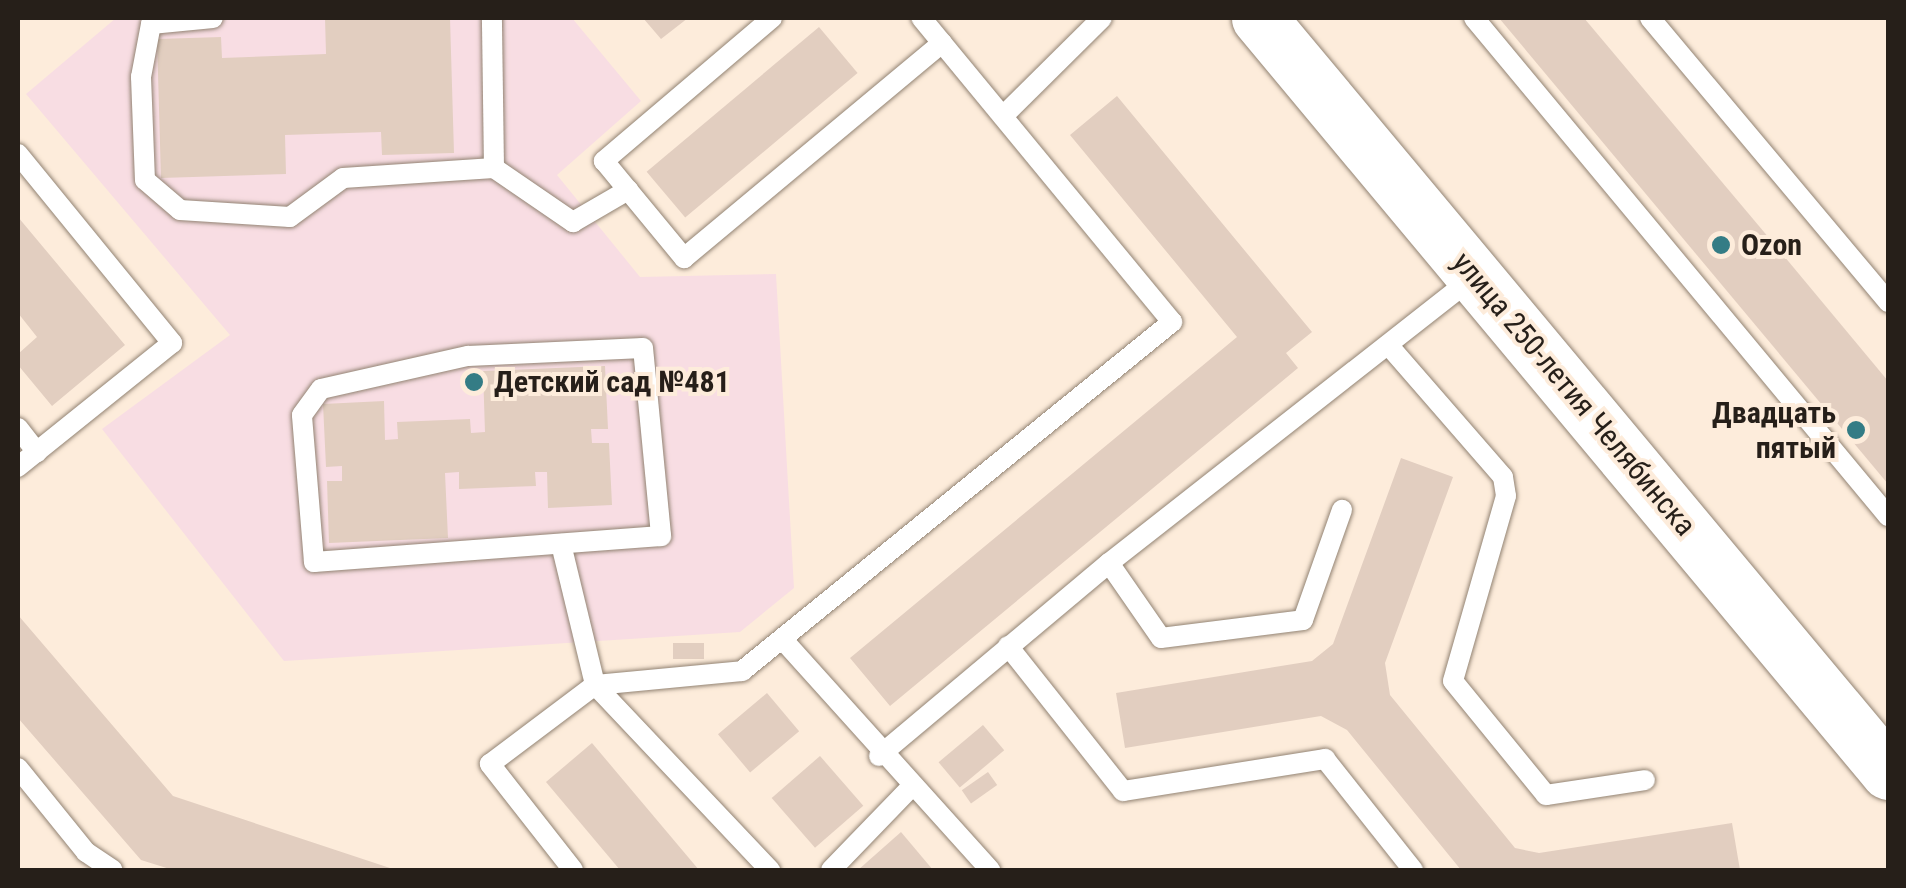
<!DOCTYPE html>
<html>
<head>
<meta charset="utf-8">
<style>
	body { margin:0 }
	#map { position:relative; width:1906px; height:888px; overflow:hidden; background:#fdecdb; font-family:"Roboto Condensed",sans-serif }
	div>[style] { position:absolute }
	.education>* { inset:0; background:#f8dde3 }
	.building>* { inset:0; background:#e2cec0; transform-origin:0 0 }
	.roads { filter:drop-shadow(0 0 2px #928373) drop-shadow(0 0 2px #928373) }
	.lane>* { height:20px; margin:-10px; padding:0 10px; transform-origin:10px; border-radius:10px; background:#fff }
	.secondary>* { height:55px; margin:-27.5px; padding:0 27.5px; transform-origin:27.5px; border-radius:27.5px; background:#fff }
	.dots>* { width:28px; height:28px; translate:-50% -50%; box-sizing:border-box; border:5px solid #fdecdb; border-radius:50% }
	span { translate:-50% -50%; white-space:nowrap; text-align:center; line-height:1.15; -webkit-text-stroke:8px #fdecdb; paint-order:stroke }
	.poi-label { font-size:30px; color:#261f19; font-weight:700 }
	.left { translate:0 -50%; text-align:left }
	.right { translate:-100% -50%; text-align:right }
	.street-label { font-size:30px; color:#261f19 }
	.frame { position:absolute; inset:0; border:20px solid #261f19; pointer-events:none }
</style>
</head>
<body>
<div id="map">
	<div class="education">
		<i style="clip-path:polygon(116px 18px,572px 18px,641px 101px,557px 175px,640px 277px,776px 274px,794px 588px,740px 632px,284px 661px,102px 429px,230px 335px,26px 94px)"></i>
	</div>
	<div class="building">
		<i style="clip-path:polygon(325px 18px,450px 18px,454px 153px,382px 155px,381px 132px,285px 135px,286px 174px,161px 178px,157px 39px,221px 37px,222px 58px,326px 54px)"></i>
		<i style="clip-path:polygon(643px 18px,688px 18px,661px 39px)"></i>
		<i style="clip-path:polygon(1499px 18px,1584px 18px,1764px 232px,1888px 381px,1888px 484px)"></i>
		<i style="left:819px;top:27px;width:60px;height:225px;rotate:50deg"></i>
		<i style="clip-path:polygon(1117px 96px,1312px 332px,1286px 353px,1298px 368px,890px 706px,850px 658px,1237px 337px,1070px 135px)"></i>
		<i style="clip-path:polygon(18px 217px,125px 345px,52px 406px,18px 365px,18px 354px,37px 337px,18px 313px)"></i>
		<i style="clip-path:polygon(605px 366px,608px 429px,591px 429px,592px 443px,609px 443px,612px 505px,548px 508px,547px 472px,535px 472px,536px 486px,459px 489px,459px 472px,445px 473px,448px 538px,329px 543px,327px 481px,342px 481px,342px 466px,326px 467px,323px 404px,384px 401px,385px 440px,398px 439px,397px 422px,470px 419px,471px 433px,485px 432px,483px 371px)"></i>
		<i style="clip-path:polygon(1401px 458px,1453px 477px,1385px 663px,1390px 695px,1515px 848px,1539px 853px,1732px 823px,1740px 870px,1461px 870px,1347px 730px,1321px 716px,1125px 748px,1116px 693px,1312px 661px,1333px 644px)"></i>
		<i style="clip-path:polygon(18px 615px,173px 796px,396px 870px,173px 870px,141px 860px,18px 718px)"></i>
		<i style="left:704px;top:643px;width:16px;height:31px;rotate:90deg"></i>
		<i style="left:767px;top:693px;width:50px;height:64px;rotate:50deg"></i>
		<i style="left:983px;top:725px;width:33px;height:58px;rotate:50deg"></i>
		<i style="clip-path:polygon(592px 743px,699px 870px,620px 870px,546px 782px)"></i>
		<i style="left:820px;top:756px;width:66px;height:64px;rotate:49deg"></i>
		<i style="left:988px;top:772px;width:16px;height:32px;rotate:55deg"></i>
		<i style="clip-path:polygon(901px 832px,933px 870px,858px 870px)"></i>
	</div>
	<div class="roads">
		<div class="lane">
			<i style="left:772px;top:18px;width:221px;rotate:139.6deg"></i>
			<i style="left:604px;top:161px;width:126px;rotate:50.5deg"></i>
			<i style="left:684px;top:258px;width:336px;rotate:-39.8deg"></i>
			<i style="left:1474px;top:18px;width:648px;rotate:50.26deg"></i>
			<i style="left:1650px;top:18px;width:371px;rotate:50deg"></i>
			<i style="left:151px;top:24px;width:54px;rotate:100.7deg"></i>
			<i style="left:141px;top:77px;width:103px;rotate:87.8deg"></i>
			<i style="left:145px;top:180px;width:46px;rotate:40.6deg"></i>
			<i style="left:180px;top:210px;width:110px;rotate:3.6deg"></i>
			<i style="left:290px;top:217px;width:66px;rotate:-36.3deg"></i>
			<i style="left:343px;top:178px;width:151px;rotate:-3.8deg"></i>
			<i style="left:494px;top:168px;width:150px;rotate:-90.8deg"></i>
			<i style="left:151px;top:24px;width:62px;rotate:-5.5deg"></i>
			<i style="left:1003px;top:116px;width:139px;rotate:-44.7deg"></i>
			<i style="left:18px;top:154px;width:244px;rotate:50.8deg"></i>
			<i style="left:172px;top:343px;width:198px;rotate:141.2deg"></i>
			<i style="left:494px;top:168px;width:96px;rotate:34.4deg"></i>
			<i style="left:573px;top:222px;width:64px;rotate:-30.2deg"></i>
			<i style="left:1390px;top:347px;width:172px;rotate:49deg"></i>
			<i style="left:1503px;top:477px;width:19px;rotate:81deg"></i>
			<i style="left:1506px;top:496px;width:192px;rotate:106deg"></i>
			<i style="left:1453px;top:681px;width:147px;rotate:50.8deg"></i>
			<i style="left:1546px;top:795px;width:100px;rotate:-8.6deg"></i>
			<i style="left:643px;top:348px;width:189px;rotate:84.5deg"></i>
			<i style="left:661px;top:536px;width:348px;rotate:175.7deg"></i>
			<i style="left:314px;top:562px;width:147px;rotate:-94.7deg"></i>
			<i style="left:302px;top:415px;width:32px;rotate:-54deg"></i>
			<i style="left:321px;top:389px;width:151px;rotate:-12.7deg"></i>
			<i style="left:468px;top:356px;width:175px;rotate:-2.6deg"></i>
			<i style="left:18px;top:428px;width:31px;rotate:52deg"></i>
			<i style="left:561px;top:544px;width:145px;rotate:76.4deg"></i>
			<i style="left:595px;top:685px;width:255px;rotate:46.6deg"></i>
			<i style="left:1109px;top:563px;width:91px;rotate:55.3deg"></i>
			<i style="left:1161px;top:638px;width:143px;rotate:-7.2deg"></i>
			<i style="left:1303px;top:620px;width:117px;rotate:-70.5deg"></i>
			<i style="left:784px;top:641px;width:308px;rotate:48deg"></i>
			<i style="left:1008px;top:646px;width:185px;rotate:51.6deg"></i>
			<i style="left:1123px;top:791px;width:205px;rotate:-9deg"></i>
			<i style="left:1325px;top:759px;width:142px;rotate:51.6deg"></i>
			<i style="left:879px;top:756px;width:300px;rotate:-40deg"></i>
			<i style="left:1109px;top:563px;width:462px;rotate:-38.1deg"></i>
			<i style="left:18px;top:768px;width:108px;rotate:51deg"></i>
			<i style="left:86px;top:852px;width:32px;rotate:34deg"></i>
			<i style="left:573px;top:870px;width:135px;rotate:-128.1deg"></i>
			<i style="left:490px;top:764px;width:131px;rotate:-37deg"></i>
			<i style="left:595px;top:685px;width:148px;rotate:-5.4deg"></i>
			<i style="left:742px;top:671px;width:554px;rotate:-39.06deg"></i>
			<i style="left:1172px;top:322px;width:394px;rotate:-129.5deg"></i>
			<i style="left:831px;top:870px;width:117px;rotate:-46deg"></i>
		</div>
		<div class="secondary">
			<i style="left:1259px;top:18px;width:982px;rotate:50.16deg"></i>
		</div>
	</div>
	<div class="dots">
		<i style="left:1721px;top:245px;background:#347c85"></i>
		<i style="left:474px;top:382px;background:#347c85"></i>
		<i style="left:1856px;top:430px;background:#347c85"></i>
	</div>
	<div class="poi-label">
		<span class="left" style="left:1741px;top:245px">Ozon</span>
		<span class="left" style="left:494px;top:382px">Детский сад №481</span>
		<span class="right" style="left:1836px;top:430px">Двадцать<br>пятый</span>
	</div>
	<div class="street-label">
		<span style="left:1574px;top:394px;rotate:50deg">улица 250-летия Челябинска</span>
	</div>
	<div class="frame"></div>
</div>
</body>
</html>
